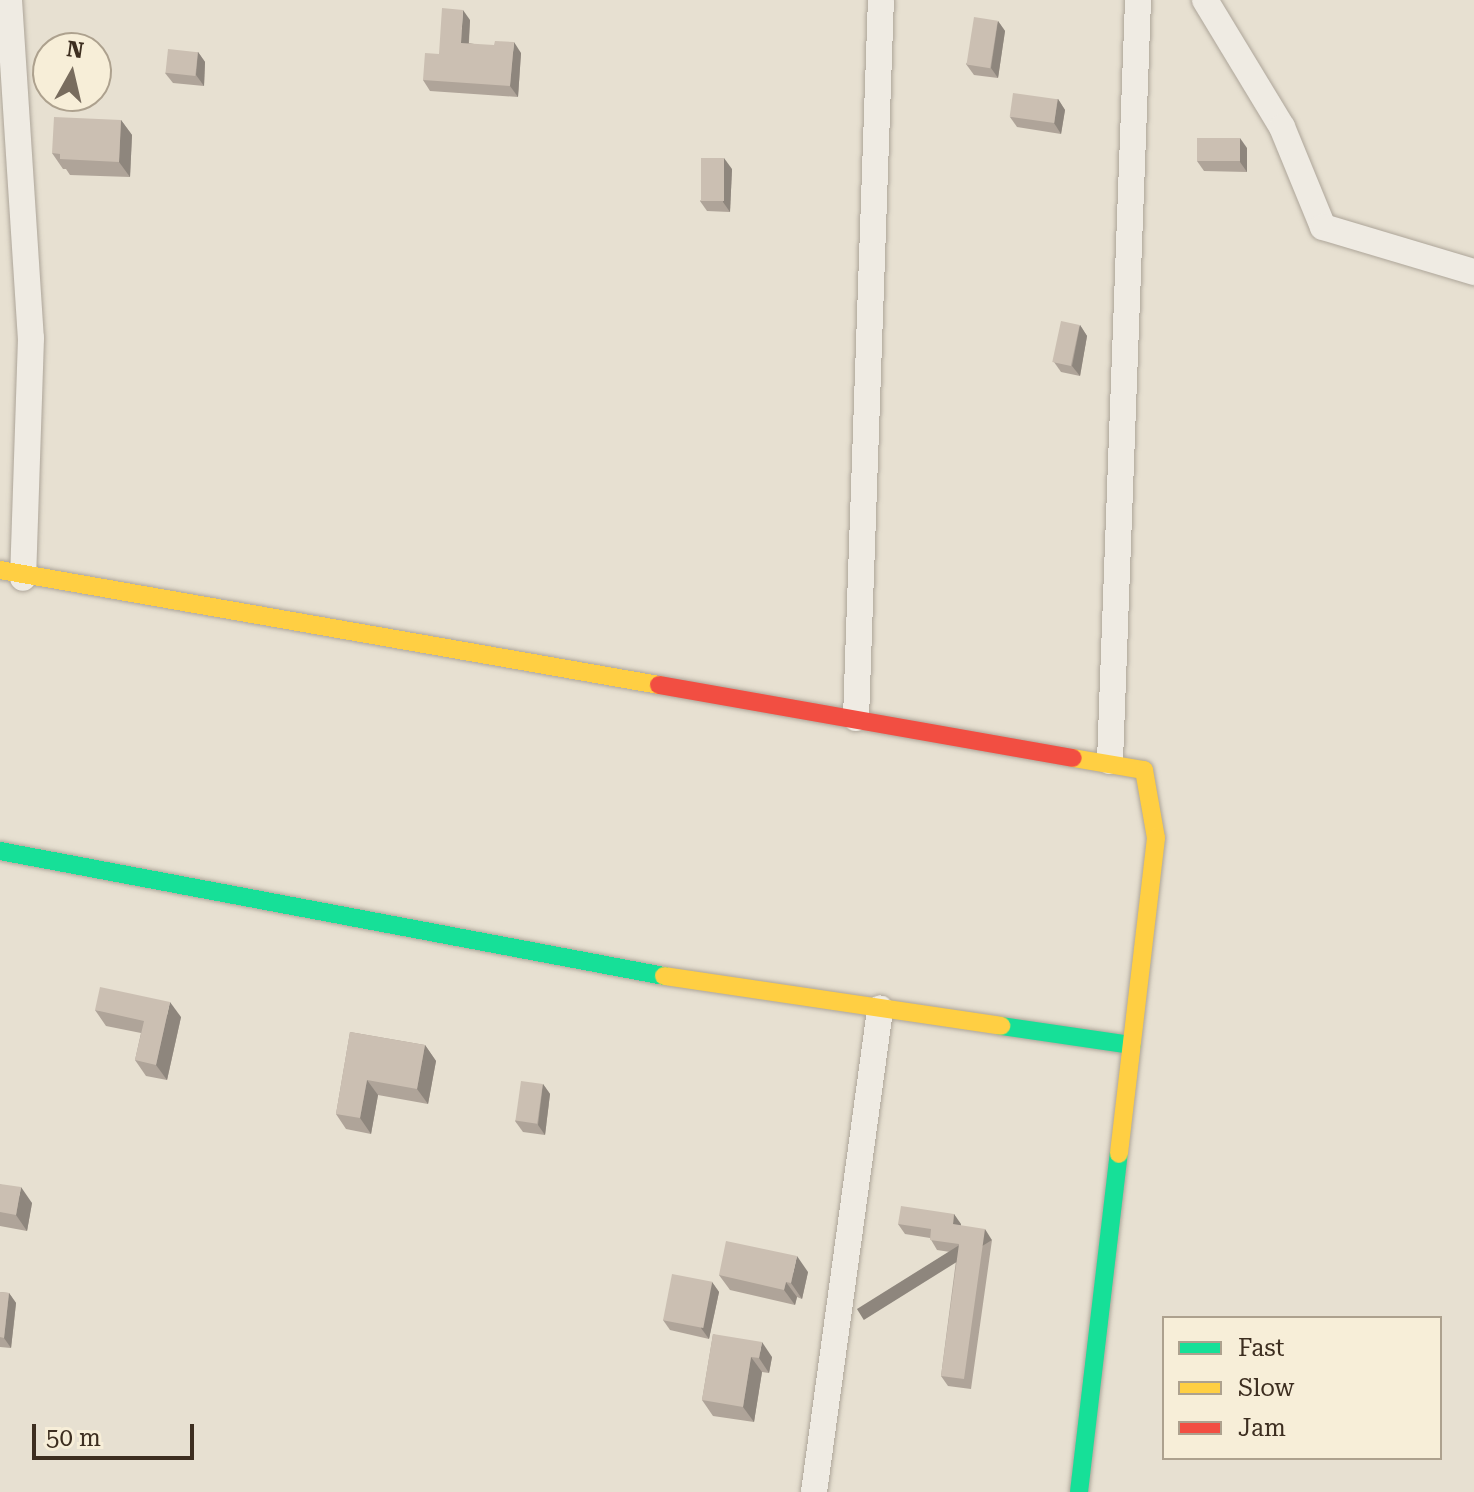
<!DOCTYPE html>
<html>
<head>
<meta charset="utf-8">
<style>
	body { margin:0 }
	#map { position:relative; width:1474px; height:1492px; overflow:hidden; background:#e7e0d1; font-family:"Roboto Serif",serif }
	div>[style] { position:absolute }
	.roads { filter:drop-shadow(0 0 2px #ada599) drop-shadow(0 0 2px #ada599) }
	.street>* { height:26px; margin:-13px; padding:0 13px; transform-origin:13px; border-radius:13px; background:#efebe3 }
	.fast>* { height:18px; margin:-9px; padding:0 9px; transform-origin:9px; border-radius:9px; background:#16e098 }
	.slow>* { height:18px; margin:-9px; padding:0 9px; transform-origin:9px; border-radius:9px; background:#ffcf43 }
	.jam>* { height:18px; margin:-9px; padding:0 9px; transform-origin:9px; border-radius:9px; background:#f24e42 }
	.wall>* { inset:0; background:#afa499 }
	.shaded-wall>* { inset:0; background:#8e867d; transform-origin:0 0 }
	.building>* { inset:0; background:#cbbfb2; transform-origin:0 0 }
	span { translate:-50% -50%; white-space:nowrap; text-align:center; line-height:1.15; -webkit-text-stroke:7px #f7eed8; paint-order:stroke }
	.legend { position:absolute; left:1162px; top:1316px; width:280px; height:144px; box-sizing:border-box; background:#f7eed8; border:2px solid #ada18e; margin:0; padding:10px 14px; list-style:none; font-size:24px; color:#3d2e20 }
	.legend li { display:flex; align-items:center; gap:16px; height:40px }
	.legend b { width:40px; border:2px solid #ada18e }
	.north { position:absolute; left:32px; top:32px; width:80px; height:80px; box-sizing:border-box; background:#f7eed8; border:2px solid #ada18e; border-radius:50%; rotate:8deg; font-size:22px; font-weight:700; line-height:32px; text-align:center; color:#3d2e20 }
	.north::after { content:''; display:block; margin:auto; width:28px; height:36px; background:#786c5e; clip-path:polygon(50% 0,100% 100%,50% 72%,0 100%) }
	.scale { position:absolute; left:32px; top:1424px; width:162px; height:36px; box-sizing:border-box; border:4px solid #3d2e20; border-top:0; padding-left:10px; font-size:24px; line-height:28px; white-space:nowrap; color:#3d2e20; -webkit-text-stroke:6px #f7eed8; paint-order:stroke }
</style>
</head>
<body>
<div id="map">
	<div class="roads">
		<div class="street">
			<i style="left:9px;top:0;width:339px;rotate:86.3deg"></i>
			<i style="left:31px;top:338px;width:240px;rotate:91.9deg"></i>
			<i style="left:1205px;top:0;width:149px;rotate:58.8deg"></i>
			<i style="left:1282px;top:127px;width:108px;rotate:67.7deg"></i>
			<i style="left:1323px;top:227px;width:158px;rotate:16.6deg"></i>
			<i style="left:856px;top:718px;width:718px;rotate:-88.01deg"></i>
			<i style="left:1110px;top:761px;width:762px;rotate:-87.89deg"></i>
			<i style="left:814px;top:1492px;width:488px;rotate:-82.2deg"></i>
		</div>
		<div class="fast">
			<i style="left:0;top:851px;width:676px;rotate:10.66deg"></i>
			<i style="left:1001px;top:1026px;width:132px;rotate:8.3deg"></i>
			<i style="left:1079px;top:1492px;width:340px;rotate:-83.3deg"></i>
		</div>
		<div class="slow">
			<i style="left:0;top:570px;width:669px;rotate:9.9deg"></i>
			<i style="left:1073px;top:758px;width:72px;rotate:9.6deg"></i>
			<i style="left:1144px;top:770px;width:69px;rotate:80deg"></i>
			<i style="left:1156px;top:838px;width:318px;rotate:96.7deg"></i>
			<i style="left:664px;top:976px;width:341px;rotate:8.4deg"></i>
		</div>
		<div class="jam">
			<i style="left:659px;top:685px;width:420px;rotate:10deg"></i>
		</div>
	</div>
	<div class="wall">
		<i style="clip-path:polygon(470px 20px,469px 43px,521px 53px,518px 97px,430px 91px,423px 80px,439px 54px)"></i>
		<i style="clip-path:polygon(998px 21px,1005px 31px,998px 78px,974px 75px,966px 64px)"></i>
		<i style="clip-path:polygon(198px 52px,205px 62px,204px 86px,173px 83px,165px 73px)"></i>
		<i style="clip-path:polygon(1058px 99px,1065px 110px,1061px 134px,1017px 127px,1010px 117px)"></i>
		<i style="clip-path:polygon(121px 120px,132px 135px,130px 177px,70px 175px,66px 169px,63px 169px,52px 153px)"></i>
		<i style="clip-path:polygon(1247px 148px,1247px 172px,1204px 171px,1197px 161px)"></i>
		<i style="clip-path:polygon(732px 169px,730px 212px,707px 211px,700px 201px)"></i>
		<i style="clip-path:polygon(1080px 325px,1087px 336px,1080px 376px,1061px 372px,1054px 362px)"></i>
		<i style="clip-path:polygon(95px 1010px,181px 1017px,167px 1080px,146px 1076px,135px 1060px,141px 1033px,106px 1026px)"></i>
		<i style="clip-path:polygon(350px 1032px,425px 1045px,436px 1061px,428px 1104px,378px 1095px,371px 1134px,346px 1129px,336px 1114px)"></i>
		<i style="clip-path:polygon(543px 1084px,550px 1094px,545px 1135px,523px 1132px,515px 1121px)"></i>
		<i style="clip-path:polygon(0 1184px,32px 1203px,27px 1231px,0 1226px)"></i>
		<i style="clip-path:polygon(954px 1214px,961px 1226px,992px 1240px,971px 1389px,948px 1386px,941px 1376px,957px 1253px,937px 1250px,930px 1238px,905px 1234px,898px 1224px)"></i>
		<i style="clip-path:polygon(808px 1272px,802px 1299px,797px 1297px,795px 1305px,730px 1290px,719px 1275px)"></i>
		<i style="clip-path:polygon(712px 1282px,719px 1292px,709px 1339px,670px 1330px,663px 1320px)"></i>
		<i style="clip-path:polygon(0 1292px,9px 1293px,16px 1303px,11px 1348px,0 1347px)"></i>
		<i style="clip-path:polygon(713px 1334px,772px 1357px,769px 1373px,762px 1372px,754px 1422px,713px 1416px,702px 1400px)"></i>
	</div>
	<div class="shaded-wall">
		<i style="clip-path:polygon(463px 10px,470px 20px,468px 53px,461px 43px)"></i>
		<i style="clip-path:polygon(998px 21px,1005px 31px,998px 78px,991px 68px)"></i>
		<i style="clip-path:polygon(514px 42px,521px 53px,518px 97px,510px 86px)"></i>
		<i style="clip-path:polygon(198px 52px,205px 62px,204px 86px,196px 75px)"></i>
		<i style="clip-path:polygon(1058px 99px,1065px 110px,1061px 134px,1054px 123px)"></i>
		<i style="clip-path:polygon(121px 120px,132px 135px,130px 177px,119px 162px)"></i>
		<i style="clip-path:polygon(1240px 138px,1247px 148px,1247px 172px,1240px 162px)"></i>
		<i style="clip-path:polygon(724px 158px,732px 169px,730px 212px,723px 202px)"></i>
		<i style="clip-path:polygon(1080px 325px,1087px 336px,1080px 376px,1072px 366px)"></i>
		<i style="clip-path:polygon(170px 1002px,181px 1017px,167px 1080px,156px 1065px)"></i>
		<i style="clip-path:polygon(425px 1045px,436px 1061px,428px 1104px,417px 1089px)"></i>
		<i style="clip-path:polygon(367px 1080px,378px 1095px,371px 1134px,360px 1118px)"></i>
		<i style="clip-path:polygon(543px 1084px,550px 1094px,545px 1135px,538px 1125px)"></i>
		<i style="clip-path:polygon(21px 1187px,32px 1203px,27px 1231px,16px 1215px)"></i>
		<i style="clip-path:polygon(954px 1214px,961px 1224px,960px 1235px,953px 1224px)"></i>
		<i style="left:985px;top:1229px;width:13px;height:151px;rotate:58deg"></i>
		<i style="clip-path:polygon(797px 1256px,808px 1272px,802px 1299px,791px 1283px)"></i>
		<i style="clip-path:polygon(712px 1282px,719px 1292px,709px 1339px,701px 1328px)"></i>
		<i style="clip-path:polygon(786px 1282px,797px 1297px,795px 1305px,784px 1290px)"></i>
		<i style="clip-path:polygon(9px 1293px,16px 1303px,11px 1348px,4px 1338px)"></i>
		<i style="clip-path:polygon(762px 1342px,772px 1357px,769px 1373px,759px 1358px)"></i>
		<i style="clip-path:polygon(751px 1357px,762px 1372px,754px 1422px,743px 1407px)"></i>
	</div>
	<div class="building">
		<i style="clip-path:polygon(442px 8px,463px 10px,461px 43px,494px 45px,495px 41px,514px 42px,510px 86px,423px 80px,425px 53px,439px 54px)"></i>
		<i style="left:974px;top:17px;width:24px;height:48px;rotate:9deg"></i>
		<i style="left:168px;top:49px;width:30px;height:24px;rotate:6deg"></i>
		<i style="left:1013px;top:93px;width:45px;height:24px;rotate:8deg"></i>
		<i style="clip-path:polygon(54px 117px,121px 120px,119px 162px,60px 159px,60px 154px,52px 153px)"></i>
		<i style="left:1197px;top:138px;width:43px;height:23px"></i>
		<i style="left:701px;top:158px;width:23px;height:43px"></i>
		<i style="left:1061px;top:321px;width:19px;height:42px;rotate:12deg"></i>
		<i style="clip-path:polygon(100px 987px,170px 1002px,156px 1065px,135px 1060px,144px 1021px,95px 1010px)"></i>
		<i style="clip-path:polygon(350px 1032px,425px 1045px,417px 1089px,367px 1080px,360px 1118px,336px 1114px)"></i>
		<i style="left:521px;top:1081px;width:22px;height:40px;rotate:8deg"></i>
		<i style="clip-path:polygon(0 1184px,21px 1187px,16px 1215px,0 1212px)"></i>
		<i style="clip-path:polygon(901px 1206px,954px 1214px,953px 1224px,985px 1229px,964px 1379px,941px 1376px,959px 1244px,930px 1240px,931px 1229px,898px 1224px)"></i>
		<i style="clip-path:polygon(726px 1241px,797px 1256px,791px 1283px,786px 1282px,784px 1290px,719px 1275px)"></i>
		<i style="left:672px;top:1274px;width:41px;height:47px;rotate:11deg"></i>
		<i style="clip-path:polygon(0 1292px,9px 1293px,4px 1338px,0 1337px)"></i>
		<i style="clip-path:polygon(713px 1334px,762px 1342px,759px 1358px,751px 1357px,743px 1407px,702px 1400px)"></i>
	</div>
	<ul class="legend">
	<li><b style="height:10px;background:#16e098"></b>Fast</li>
	<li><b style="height:10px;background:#ffcf43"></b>Slow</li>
	<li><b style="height:10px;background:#f24e42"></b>Jam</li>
	</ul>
	<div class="north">N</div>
	<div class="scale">50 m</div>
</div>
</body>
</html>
